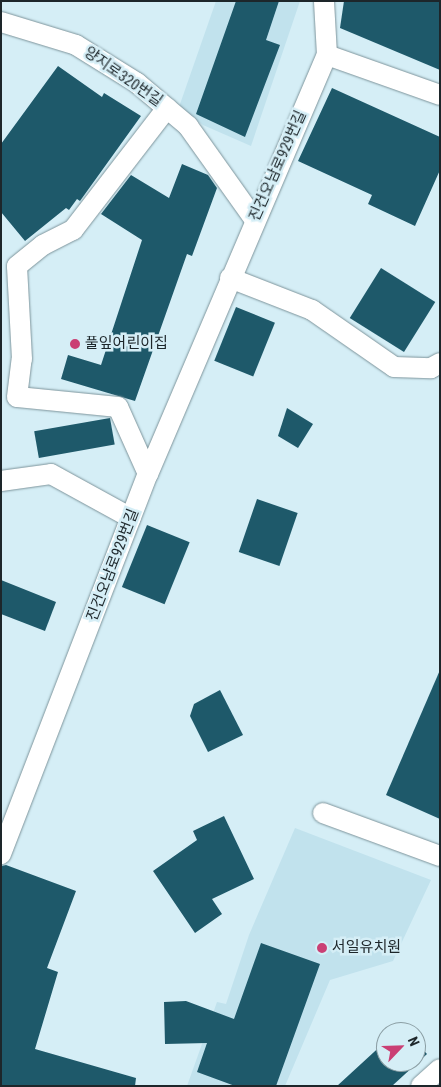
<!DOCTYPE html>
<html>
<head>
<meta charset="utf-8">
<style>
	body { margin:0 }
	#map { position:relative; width:441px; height:1087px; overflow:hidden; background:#d5eef6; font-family:"Roboto Condensed","Noto Sans KR",sans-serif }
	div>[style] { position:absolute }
	.built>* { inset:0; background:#c1e2ed }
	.building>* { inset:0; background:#1e596a; transform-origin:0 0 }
	.roads { filter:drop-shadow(0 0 1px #7d949b) drop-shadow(0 0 1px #7d949b) }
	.lane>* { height:20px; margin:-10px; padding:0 10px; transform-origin:10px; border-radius:10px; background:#fff }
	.dots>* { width:14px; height:14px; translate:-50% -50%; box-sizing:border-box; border:2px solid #d5eef6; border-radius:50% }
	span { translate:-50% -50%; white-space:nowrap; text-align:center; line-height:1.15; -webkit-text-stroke:5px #d5eef6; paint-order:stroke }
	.street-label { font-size:15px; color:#1d262a }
	.poi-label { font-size:15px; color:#1d262a }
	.left { translate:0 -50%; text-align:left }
	.frame { position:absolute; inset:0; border:2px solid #1d262a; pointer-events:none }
	.north { position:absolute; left:376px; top:1022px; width:50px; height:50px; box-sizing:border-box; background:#d5eef6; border:1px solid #8b9ea4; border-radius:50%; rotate:66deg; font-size:14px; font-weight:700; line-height:20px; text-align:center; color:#1d262a }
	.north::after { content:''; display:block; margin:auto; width:18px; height:22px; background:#ca3f74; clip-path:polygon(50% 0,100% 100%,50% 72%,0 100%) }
</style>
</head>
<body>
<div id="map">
	<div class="built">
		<i style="clip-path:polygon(216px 1px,300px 1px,251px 146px,203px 125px,179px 107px)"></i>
		<i style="clip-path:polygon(295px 828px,431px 880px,393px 961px,330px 980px,285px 1086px,187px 1086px,217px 1002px,226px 1004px,249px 935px)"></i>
	</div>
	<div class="building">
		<i style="clip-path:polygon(236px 1px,279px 1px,266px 40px,280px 45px,245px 137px,196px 114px)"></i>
		<i style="clip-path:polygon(344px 1px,440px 1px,440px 70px,340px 28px)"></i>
		<i style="clip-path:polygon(58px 66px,102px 97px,104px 93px,141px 116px,80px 201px,77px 199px,69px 210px,66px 208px,25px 241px,1px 212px,1px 144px)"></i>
		<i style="clip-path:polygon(332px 88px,440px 137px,440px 170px,415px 226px,368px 204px,372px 195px,298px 161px)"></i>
		<i style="clip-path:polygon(182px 164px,208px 175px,217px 188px,192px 256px,187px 254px,135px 401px,61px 379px,68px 355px,101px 365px,142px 240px,101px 214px,131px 175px,169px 198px)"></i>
		<i style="left:381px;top:268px;width:64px;height:59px;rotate:32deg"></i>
		<i style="left:236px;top:307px;width:42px;height:58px;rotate:22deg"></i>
		<i style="clip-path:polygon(287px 408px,313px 424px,298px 448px,278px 436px)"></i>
		<i style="left:110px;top:418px;width:27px;height:77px;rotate:80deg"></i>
		<i style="left:257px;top:499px;width:43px;height:56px;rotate:19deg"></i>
		<i style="left:147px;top:525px;width:46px;height:67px;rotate:22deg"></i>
		<i style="clip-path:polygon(1px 580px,56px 602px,45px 631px,1px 614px)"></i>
		<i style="clip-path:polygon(440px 670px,440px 819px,386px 795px)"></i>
		<i style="clip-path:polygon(220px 690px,243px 735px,208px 752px,190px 716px,194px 704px)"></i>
		<i style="clip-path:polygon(224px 816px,254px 879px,212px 899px,222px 914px,195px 933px,153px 871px,197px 840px,193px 831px)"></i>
		<i style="clip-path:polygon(6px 865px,76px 891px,47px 968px,58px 972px,35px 1049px,136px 1078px,135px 1086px,1px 1086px,1px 866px)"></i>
		<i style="clip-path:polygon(261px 943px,320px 964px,276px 1086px,235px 1086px,197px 1072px,207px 1043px,165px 1044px,164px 1002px,186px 1001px,234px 1019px)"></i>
		<i style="clip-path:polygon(386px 1041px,386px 1062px,416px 1062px,416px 1042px,427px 1054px,392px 1086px,337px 1086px)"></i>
	</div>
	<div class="roads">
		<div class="lane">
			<i style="left:1px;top:22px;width:78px;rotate:17deg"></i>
			<i style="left:76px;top:45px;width:72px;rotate:31.9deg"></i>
			<i style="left:137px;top:83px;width:67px;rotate:40.1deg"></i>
			<i style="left:188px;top:126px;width:114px;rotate:54.6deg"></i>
			<i style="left:327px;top:55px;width:120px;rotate:19.5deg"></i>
			<i style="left:230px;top:278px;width:88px;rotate:21.3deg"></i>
			<i style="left:312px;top:310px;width:100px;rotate:34.8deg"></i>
			<i style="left:394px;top:367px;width:37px;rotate:2deg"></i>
			<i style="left:431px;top:368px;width:10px;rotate:-29deg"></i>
			<i style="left:148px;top:474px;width:73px;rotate:-114.1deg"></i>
			<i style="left:118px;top:407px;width:101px;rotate:-174.3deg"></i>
			<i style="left:17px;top:397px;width:38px;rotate:-83deg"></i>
			<i style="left:22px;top:359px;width:93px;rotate:-93.1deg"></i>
			<i style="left:17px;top:266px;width:33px;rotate:-39deg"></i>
			<i style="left:43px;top:245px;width:34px;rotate:-27deg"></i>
			<i style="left:73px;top:230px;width:154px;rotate:-52.4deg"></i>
			<i style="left:1px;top:481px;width:50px;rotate:-8deg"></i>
			<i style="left:51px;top:474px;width:91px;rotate:28.8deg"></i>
			<i style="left:323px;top:813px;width:125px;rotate:20.2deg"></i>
			<i style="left:1px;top:854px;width:407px;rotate:-68.9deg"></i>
			<i style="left:148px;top:474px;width:456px;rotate:-66.9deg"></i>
			<i style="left:327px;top:55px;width:54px;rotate:-93.2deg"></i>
			<i style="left:421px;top:1086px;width:25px;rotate:-42deg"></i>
		</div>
	</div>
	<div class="dots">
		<i style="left:75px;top:344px;background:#ca3f74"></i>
		<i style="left:322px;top:948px;background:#ca3f74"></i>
	</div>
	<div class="street-label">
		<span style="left:123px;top:77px;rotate:35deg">양지로320번길</span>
		<span style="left:278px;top:166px;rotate:-66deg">진건오남로929번길</span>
		<span style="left:113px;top:565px;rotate:-69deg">진건오남로929번길</span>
	</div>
	<div class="poi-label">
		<span class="left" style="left:85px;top:344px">풀잎어린이집</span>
		<span class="left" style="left:332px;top:948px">서일유치원</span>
	</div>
	<div class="frame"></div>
	<div class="north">N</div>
</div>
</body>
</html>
